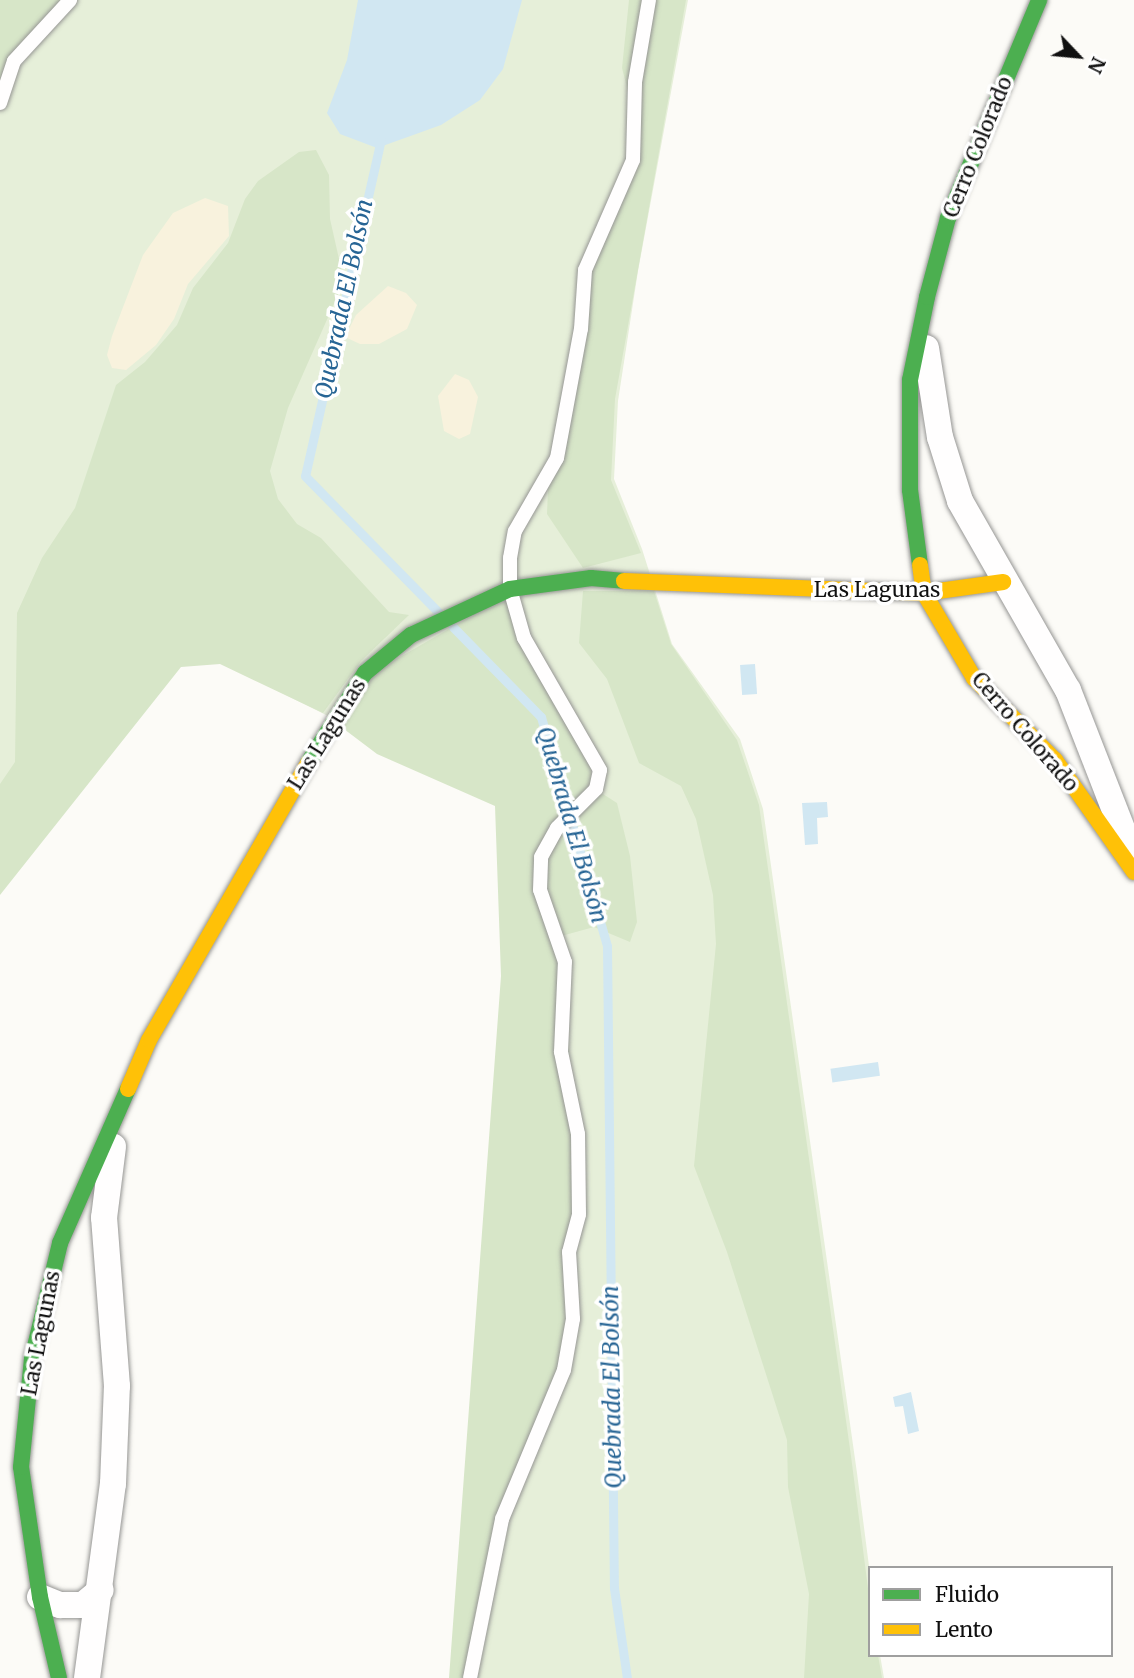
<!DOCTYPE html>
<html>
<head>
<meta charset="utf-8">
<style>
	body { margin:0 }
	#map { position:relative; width:1134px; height:1678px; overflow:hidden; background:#fcfbf7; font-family:Merriweather,serif }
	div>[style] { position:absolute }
	.green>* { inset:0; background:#e6efd9 }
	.forest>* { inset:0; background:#d7e6c8 }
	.sand>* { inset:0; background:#f8f2dd }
	.water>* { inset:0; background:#d1e7f2; transform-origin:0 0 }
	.stream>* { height:9px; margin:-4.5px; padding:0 4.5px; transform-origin:4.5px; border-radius:4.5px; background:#d1e7f2 }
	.roads { filter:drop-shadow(0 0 2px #969694) drop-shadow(0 0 2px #969694) }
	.lane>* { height:14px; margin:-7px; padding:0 7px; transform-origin:7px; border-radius:7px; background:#fffefe }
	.street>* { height:26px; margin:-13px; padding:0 13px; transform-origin:13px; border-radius:13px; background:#fffefe }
	.fast>* { height:16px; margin:-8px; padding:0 8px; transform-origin:8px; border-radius:8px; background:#4caf50 }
	.slow>* { height:16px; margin:-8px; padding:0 8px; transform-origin:8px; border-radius:8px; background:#ffc107 }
	span { translate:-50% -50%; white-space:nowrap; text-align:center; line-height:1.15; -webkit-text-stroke:7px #fff; paint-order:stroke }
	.street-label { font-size:21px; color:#101010 }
	.water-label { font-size:23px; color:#276595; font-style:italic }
	.legend { position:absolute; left:868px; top:1566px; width:245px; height:91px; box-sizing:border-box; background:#fff; border:2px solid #9f9f9f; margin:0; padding:9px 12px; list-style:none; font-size:21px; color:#101010 }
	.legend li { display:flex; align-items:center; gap:14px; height:35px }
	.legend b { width:35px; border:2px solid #9f9f9f }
	.north { position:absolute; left:1043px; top:21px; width:70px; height:70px; -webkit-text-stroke:5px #fff; paint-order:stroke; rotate:116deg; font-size:19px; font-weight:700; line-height:28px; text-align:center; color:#101010 }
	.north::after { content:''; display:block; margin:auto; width:24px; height:32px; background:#101010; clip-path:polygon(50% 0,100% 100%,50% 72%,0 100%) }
</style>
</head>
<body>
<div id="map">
	<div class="green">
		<i style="clip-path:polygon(0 0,688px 0,638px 271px,618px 401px,614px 479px,642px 549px,672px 644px,740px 739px,763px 809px,857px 1473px,870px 1574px,870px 1655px,880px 1655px,884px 1678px,452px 1678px,505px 995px,504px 804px,220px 662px,178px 665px,0 888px)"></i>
	</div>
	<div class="forest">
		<i style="clip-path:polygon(0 0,64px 0,0 88px)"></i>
		<i style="clip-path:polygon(629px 0,686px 0,615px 399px,611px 480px,641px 553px,583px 568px,547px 514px,548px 489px,562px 459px,589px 271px,638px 161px,634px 115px,622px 68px)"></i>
		<i style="clip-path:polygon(316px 150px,329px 175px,330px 219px,344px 281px,288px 408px,270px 471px,278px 499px,297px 524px,321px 538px,389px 612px,409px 615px,361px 661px,323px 713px,220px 664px,181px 667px,0 895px,0 784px,15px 762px,17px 613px,42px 558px,75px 508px,116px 385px,145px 362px,177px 325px,193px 288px,228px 243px,245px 199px,258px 181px,299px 152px)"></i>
		<i style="clip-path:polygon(583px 591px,654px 591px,671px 644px,737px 740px,759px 805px,851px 1456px,870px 1604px,870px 1655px,878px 1655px,882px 1678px,804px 1678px,809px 1594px,788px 1487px,787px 1440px,727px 1252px,694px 1166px,716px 944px,713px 895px,696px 819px,681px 786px,639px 763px,607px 679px,579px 643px)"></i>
		<i style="clip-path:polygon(508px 595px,589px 753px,592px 787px,617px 803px,630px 856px,637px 922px,630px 942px,594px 927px,554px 938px,563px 962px,575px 1134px,570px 1319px,561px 1369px,499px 1519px,468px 1678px,449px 1678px,501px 976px,495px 806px,377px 754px,336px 723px,367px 676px)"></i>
	</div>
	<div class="sand">
		<i style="clip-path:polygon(205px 198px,228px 206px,229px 236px,188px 284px,174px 319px,156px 345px,126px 370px,112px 368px,107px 355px,112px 336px,143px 255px,173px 213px)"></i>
		<i style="clip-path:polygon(388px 286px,406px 293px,417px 305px,407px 329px,379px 344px,360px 344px,345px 337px,356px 315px)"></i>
		<i style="clip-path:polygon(455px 374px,469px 380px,478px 397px,470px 434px,459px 439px,444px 431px,438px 396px)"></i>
	</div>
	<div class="water">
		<i style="clip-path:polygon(358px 0,522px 0,503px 69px,480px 100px,441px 125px,377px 148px,340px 134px,327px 113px,347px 60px)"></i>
		<i style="left:755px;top:664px;width:30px;height:15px;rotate:86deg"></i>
		<i style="clip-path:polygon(827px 802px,828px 817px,817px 818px,818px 844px,805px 845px,802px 803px)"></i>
		<i style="left:878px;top:1062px;width:14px;height:48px;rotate:82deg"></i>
		<i style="clip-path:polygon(911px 1392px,919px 1431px,908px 1434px,903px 1406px,895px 1407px,893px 1397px)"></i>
	</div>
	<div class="stream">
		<i style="left:381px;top:139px;width:345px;rotate:102.7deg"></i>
		<i style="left:305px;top:476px;width:190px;rotate:45.6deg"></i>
		<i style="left:453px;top:627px;width:126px;rotate:45.6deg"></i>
		<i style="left:541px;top:717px;width:238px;rotate:73.9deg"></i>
		<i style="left:607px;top:946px;width:642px;rotate:89.38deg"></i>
		<i style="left:614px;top:1588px;width:91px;rotate:81.8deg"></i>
	</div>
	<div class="roads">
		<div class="lane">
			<i style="left:0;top:103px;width:44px;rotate:-71.6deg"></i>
			<i style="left:14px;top:61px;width:83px;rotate:-47.4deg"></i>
			<i style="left:470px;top:1678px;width:162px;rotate:-78.6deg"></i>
			<i style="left:502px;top:1519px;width:161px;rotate:-67.4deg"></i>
			<i style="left:564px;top:1370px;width:52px;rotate:-80deg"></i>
			<i style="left:573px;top:1319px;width:67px;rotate:-93.4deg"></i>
			<i style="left:569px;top:1252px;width:39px;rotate:-75deg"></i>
			<i style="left:579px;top:1214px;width:80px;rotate:-90.7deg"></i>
			<i style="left:578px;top:1134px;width:84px;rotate:-101.7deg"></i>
			<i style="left:561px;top:1052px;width:90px;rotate:-87.5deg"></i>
			<i style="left:565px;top:962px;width:76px;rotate:-109.1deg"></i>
			<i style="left:540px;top:890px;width:33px;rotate:-88deg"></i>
			<i style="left:541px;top:857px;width:33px;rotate:-61deg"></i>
			<i style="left:557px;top:828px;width:55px;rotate:-45deg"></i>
			<i style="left:596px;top:789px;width:19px;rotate:-78deg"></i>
			<i style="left:600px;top:770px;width:152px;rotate:-119.9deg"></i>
			<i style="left:524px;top:638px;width:51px;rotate:-105.9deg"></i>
			<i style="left:510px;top:589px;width:31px;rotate:-90deg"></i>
			<i style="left:510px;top:558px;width:27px;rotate:-80deg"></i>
			<i style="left:515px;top:531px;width:84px;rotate:-60.1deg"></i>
			<i style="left:557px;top:458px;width:131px;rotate:-79.5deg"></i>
			<i style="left:581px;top:329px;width:59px;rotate:-86.1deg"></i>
			<i style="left:585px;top:270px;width:120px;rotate:-66.4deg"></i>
			<i style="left:633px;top:160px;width:78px;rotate:-88.5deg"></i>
			<i style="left:635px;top:82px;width:83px;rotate:-80.3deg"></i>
		</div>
		<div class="street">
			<i style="left:926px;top:348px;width:90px;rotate:81.1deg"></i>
			<i style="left:940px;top:437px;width:67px;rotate:72.6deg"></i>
			<i style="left:960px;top:501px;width:218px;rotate:60.3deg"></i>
			<i style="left:1068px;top:690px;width:171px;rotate:68.7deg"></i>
			<i style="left:40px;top:1597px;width:22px;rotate:22deg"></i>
			<i style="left:60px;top:1605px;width:23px"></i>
			<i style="left:83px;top:1605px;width:23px;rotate:-40deg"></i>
			<i style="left:87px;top:1678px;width:196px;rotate:-82.4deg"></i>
			<i style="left:113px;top:1484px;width:98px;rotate:-87.7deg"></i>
			<i style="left:117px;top:1386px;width:169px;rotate:-94.4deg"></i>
			<i style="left:104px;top:1218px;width:72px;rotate:-82.8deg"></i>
		</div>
		<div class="fast">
			<i style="left:920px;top:565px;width:76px;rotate:-97.6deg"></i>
			<i style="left:910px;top:490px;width:110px;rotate:-90deg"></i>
			<i style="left:910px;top:380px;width:85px;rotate:-78.4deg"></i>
			<i style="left:927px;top:297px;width:82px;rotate:-75.1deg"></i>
			<i style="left:948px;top:218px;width:236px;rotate:-67.3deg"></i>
			<i style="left:308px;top:763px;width:107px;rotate:-57.7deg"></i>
			<i style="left:365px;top:673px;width:60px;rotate:-39.6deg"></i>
			<i style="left:411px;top:635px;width:109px;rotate:-24.9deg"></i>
			<i style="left:510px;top:589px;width:82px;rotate:-7.7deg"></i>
			<i style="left:591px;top:578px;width:33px;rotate:5deg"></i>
			<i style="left:59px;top:1678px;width:83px;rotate:-103.2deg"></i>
			<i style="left:40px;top:1597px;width:131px;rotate:-98.3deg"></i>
			<i style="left:21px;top:1467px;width:109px;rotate:-84.2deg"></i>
			<i style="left:32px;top:1359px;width:119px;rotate:-76.4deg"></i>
			<i style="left:60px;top:1243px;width:168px;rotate:-66.2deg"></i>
		</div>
		<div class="slow">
			<i style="left:920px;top:565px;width:28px;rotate:82deg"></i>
			<i style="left:924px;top:593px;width:99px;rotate:59.5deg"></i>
			<i style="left:974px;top:678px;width:115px;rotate:45.4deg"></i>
			<i style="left:1055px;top:760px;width:137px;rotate:54.8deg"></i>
			<i style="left:624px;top:581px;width:300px;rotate:2.3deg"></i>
			<i style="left:924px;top:593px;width:80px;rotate:-7.9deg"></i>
			<i style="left:128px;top:1089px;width:53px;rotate:-66.8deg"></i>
			<i style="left:149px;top:1040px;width:319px;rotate:-60.1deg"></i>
		</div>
	</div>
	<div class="street-label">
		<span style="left:978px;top:147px;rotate:-68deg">Cerro Colorado</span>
		<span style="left:877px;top:590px">Las Lagunas</span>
		<span style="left:1025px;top:732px;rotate:49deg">Cerro Colorado</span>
		<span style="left:327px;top:734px;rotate:-58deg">Las Lagunas</span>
		<span style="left:41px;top:1333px;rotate:-79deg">Las Lagunas</span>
	</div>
	<div class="water-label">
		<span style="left:344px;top:299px;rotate:-78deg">Quebrada El Bolsón</span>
		<span style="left:572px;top:825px;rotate:74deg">Quebrada El Bolsón</span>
		<span style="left:612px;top:1387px;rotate:-91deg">Quebrada El Bolsón</span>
	</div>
	<ul class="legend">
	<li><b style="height:9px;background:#4caf50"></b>Fluido</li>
	<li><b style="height:9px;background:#ffc107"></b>Lento</li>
	</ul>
	<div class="north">N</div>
</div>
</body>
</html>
